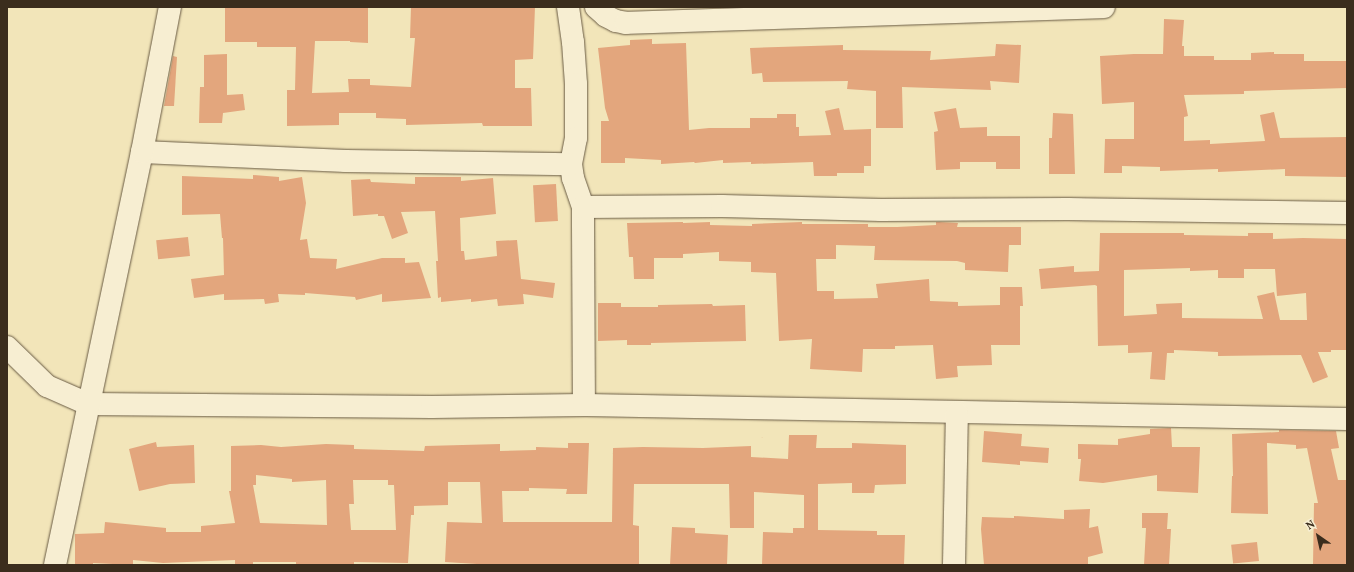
<!DOCTYPE html>
<html>
<head>
<meta charset="utf-8">
<style>
	body { margin:0 }
	#map { position:relative; width:1354px; height:572px; overflow:hidden; background:#f2e5b9; font-family:Vollkorn,serif }
	div>[style] { position:absolute }
	.building>* { inset:0; background:#e3a67d; transform-origin:0 0 }
	.roads { filter:drop-shadow(0 0 1px #695b44) drop-shadow(0 0 1px #695b44) }
	.minor>* { height:22px; margin:-11px; padding:0 11px; transform-origin:11px; border-radius:11px; background:#f7eed2 }
	span { translate:-50% -50%; white-space:nowrap; text-align:center; line-height:1.15; -webkit-text-stroke:3.5px #f7eed2; paint-order:stroke }
	.frame { position:absolute; inset:0; border:8px solid #3b2d1d; pointer-events:none }
	.north { position:absolute; left:1298px; top:516px; width:40px; height:40px; -webkit-text-stroke:3px #f7eed2; paint-order:stroke; rotate:326deg; font-size:11px; font-weight:700; line-height:16px; text-align:center; color:#3b2d1d }
	.north::after { content:''; display:block; margin:auto; width:14px; height:18px; background:#3b2d1d; clip-path:polygon(50% 0,100% 100%,50% 72%,0 100%) }
</style>
</head>
<body>
<div id="map">
	<div class="building">
		<i style="clip-path:polygon(225px 7px,368px 7px,368px 43px,350px 42px,350px 41px,315px 41px,312px 93px,349px 92px,348px 79px,370px 79px,370px 85px,411px 87px,415px 38px,410px 38px,411px 7px,535px 7px,533px 59px,515px 60px,515px 88px,531px 88px,532px 126px,483px 126px,482px 123px,406px 125px,406px 119px,376px 118px,376px 113px,339px 113px,339px 125px,287px 126px,287px 90px,295px 90px,296px 47px,257px 47px,257px 42px,225px 42px)"></i>
		<i style="clip-path:polygon(1164px 19px,1184px 20px,1182px 46px,1184px 46px,1184px 56px,1214px 56px,1214px 60px,1251px 60px,1251px 53px,1274px 52px,1274px 54px,1304px 54px,1304px 61px,1347px 61px,1347px 88px,1244px 91px,1244px 94px,1184px 95px,1188px 116px,1184px 117px,1184px 141px,1210px 140px,1210px 144px,1265px 141px,1260px 115px,1274px 112px,1280px 138px,1347px 137px,1347px 177px,1285px 176px,1285px 169px,1218px 172px,1218px 169px,1160px 171px,1160px 167px,1122px 166px,1122px 173px,1104px 173px,1105px 139px,1134px 139px,1134px 102px,1102px 104px,1100px 56px,1134px 54px,1163px 54px)"></i>
		<i style="clip-path:polygon(652px 39px,652px 44px,686px 43px,689px 130px,709px 128px,750px 128px,750px 118px,777px 118px,777px 114px,796px 114px,796px 127px,799px 127px,799px 136px,831px 135px,825px 111px,839px 108px,844px 130px,871px 129px,871px 166px,864px 166px,864px 173px,837px 173px,837px 176px,814px 176px,813px 162px,751px 164px,751px 162px,723px 163px,723px 160px,695px 163px,694px 162px,661px 164px,661px 160px,625px 158px,625px 163px,601px 163px,601px 121px,609px 121px,605px 108px,598px 48px,630px 45px,630px 40px)"></i>
		<i style="clip-path:polygon(996px 44px,1021px 45px,1019px 83px,990px 81px,991px 90px,902px 87px,903px 128px,876px 128px,876px 91px,847px 89px,848px 81px,763px 82px,762px 73px,752px 74px,750px 48px,843px 45px,843px 50px,931px 51px,930px 60px,995px 56px)"></i>
		<i style="clip-path:polygon(227px 54px,227px 95px,243px 94px,245px 110px,223px 113px,222px 123px,199px 123px,200px 87px,204px 87px,204px 55px)"></i>
		<i style="clip-path:polygon(173px 56px,177px 57px,174px 106px,164px 106px)"></i>
		<i style="clip-path:polygon(956px 108px,960px 128px,987px 127px,987px 136px,1020px 136px,1020px 169px,996px 169px,996px 162px,960px 162px,960px 169px,936px 170px,934px 132px,938px 131px,934px 112px)"></i>
		<i style="clip-path:polygon(1053px 113px,1073px 114px,1075px 174px,1049px 174px,1049px 138px,1052px 138px)"></i>
		<i style="clip-path:polygon(253px 175px,279px 177px,279px 181px,302px 177px,306px 203px,300px 240px,307px 239px,310px 258px,337px 259px,336px 269px,382px 258px,405px 258px,405px 263px,419px 262px,431px 298px,382px 302px,382px 294px,356px 300px,355px 297px,305px 293px,305px 295px,278px 294px,279px 302px,265px 304px,264px 299px,224px 300px,224px 294px,194px 298px,191px 279px,224px 275px,223px 238px,222px 238px,220px 214px,182px 215px,182px 176px,253px 179px)"></i>
		<i style="clip-path:polygon(415px 177px,461px 177px,461px 181px,493px 178px,496px 214px,460px 218px,461px 251px,464px 251px,465px 260px,497px 256px,496px 241px,517px 240px,521px 279px,555px 283px,553px 298px,523px 294px,524px 304px,498px 306px,497px 299px,471px 302px,471px 299px,441px 302px,441px 297px,438px 298px,436px 261px,438px 261px,435px 211px,401px 212px,408px 233px,392px 239px,384px 216px,378px 216px,378px 214px,353px 216px,351px 180px,370px 179px,371px 182px,415px 184px)"></i>
		<i style="left:556px;top:184px;width:37px;height:23px;rotate:87deg"></i>
		<i style="clip-path:polygon(683px 222px,683px 223px,710px 222px,710px 225px,752px 226px,752px 224px,802px 222px,802px 224px,868px 224px,868px 227px,897px 227px,936px 225px,936px 222px,939px 222px,958px 223px,957px 227px,1021px 227px,1021px 245px,1009px 245px,1008px 272px,965px 270px,965px 263px,957px 261px,874px 260px,875px 246px,836px 245px,836px 259px,816px 259px,817px 291px,834px 291px,834px 299px,878px 298px,876px 284px,929px 279px,930px 301px,958px 302px,958px 306px,1000px 305px,1000px 287px,1022px 287px,1023px 306px,1020px 306px,1020px 345px,991px 345px,992px 365px,957px 366px,958px 377px,936px 379px,933px 345px,895px 346px,895px 349px,863px 349px,862px 372px,810px 369px,812px 339px,779px 341px,776px 273px,751px 272px,751px 262px,719px 261px,719px 252px,683px 254px,683px 258px,654px 258px,654px 279px,634px 279px,633px 257px,629px 257px,627px 223px)"></i>
		<i style="clip-path:polygon(evenodd,1100px 233px,1184px 233px,1184px 235px,1248px 236px,1248px 233px,1273px 233px,1273px 239px,1303px 238px,1347px 239px,1347px 350px,1331px 350px,1331px 352px,1318px 352px,1328px 377px,1313px 383px,1301px 355px,1218px 356px,1218px 352px,1174px 350px,1174px 353px,1167px 353px,1165px 380px,1150px 379px,1152px 352px,1128px 353px,1128px 345px,1098px 346px,1097px 286px,1095px 285px,1041px 289px,1039px 269px,1074px 266px,1074px 272px,1099px 271px,1100px 233px,1190px 268px,1190px 271px,1218px 270px,1218px 278px,1244px 278px,1244px 269px,1275px 269px,1277px 296px,1306px 293px,1307px 320px,1280px 320px,1274px 292px,1257px 296px,1263px 319px,1182px 318px,1182px 303px,1156px 304px,1157px 314px,1124px 316px,1124px 270px,1190px 268px)"></i>
		<i style="left:188px;top:237px;width:19px;height:32px;rotate:84deg"></i>
		<i style="clip-path:polygon(598px 303px,621px 303px,621px 307px,658px 307px,658px 305px,712px 304px,713px 306px,745px 305px,746px 341px,651px 343px,651px 345px,627px 345px,627px 340px,598px 341px)"></i>
		<i style="clip-path:polygon(1171px 428px,1172px 447px,1200px 447px,1198px 493px,1157px 491px,1157px 475px,1103px 483px,1079px 481px,1081px 459px,1078px 459px,1078px 444px,1118px 445px,1118px 439px,1150px 434px,1150px 429px)"></i>
		<i style="clip-path:polygon(1279px 430px,1336px 431px,1339px 448px,1331px 449px,1338px 480px,1347px 480px,1347px 565px,1313px 565px,1314px 503px,1318px 503px,1307px 448px,1296px 449px,1296px 445px,1267px 443px,1268px 514px,1231px 513px,1232px 476px,1233px 476px,1232px 434px,1279px 432px)"></i>
		<i style="clip-path:polygon(984px 431px,1022px 434px,1021px 446px,1049px 448px,1048px 463px,1020px 461px,1020px 465px,982px 462px)"></i>
		<i style="clip-path:polygon(evenodd,789px 435px,817px 435px,816px 448px,852px 448px,852px 443px,906px 445px,906px 484px,875px 485px,874px 493px,852px 493px,852px 483px,818px 484px,818px 530px,877px 531px,877px 535px,905px 535px,904px 565px,762px 565px,763px 532px,793px 533px,793px 528px,804px 528px,804px 495px,754px 492px,754px 528px,730px 528px,729px 484px,634px 484px,633px 525px,639px 526px,639px 565px,493px 565px,445px 562px,447px 522px,482px 523px,480px 482px,448px 482px,448px 505px,414px 506px,414px 515px,411px 515px,408px 563px,354px 562px,354px 565px,330px 565px,296px 564px,296px 562px,253px 562px,253px 565px,235px 565px,235px 560px,163px 563px,133px 560px,133px 565px,93px 563px,93px 565px,75px 565px,75px 534px,104px 533px,105px 522px,166px 528px,166px 532px,201px 532px,201px 526px,235px 523px,229px 491px,231px 491px,231px 446px,261px 445px,281px 447px,326px 444px,354px 445px,354px 449px,424px 451px,425px 446px,500px 444px,500px 451px,536px 450px,536px 447px,568px 448px,568px 443px,589px 443px,587px 494px,566px 494px,567px 489px,529px 488px,529px 491px,502px 491px,503px 522px,612px 522px,613px 448px,643px 447px,703px 448px,751px 446px,751px 457px,788px 459px,789px 435px,256px 475px,292px 479px,292px 482px,326px 480px,327px 525px,260px 523px,253px 485px,256px 485px,256px 475px,789px 435px,353px 480px,388px 480px,388px 485px,394px 485px,396px 530px,351px 530px,349px 504px,354px 504px,353px 480px)"></i>
		<i style="clip-path:polygon(156px 442px,157px 447px,194px 445px,195px 483px,170px 484px,139px 491px,129px 449px)"></i>
		<i style="clip-path:polygon(1090px 509px,1089px 528px,1098px 526px,1103px 553px,1088px 557px,1088px 565px,984px 565px,981px 529px,982px 517px,1014px 518px,1014px 516px,1064px 519px,1064px 510px)"></i>
		<i style="clip-path:polygon(1142px 513px,1168px 513px,1167px 529px,1171px 529px,1169px 565px,1144px 565px,1146px 528px,1142px 528px)"></i>
		<i style="clip-path:polygon(672px 527px,695px 528px,695px 533px,728px 535px,727px 565px,670px 565px)"></i>
		<i style="left:1257px;top:542px;width:19px;height:26px;rotate:84deg"></i>
	</div>
	<div class="roads">
		<div class="minor">
			<i style="left:568px;top:7px;width:35px;rotate:82deg"></i>
			<i style="left:573px;top:42px;width:42px;rotate:85.9deg"></i>
			<i style="left:576px;top:84px;width:54px;rotate:90deg"></i>
			<i style="left:576px;top:138px;width:26px;rotate:101deg"></i>
			<i style="left:571px;top:164px;width:14px;rotate:82deg"></i>
			<i style="left:573px;top:178px;width:31px;rotate:71deg"></i>
			<i style="left:583px;top:207px;width:18px;rotate:90deg"></i>
			<i style="left:583px;top:225px;width:180px;rotate:89.7deg"></i>
			<i style="left:596px;top:7px;width:13px;rotate:42deg"></i>
			<i style="left:606px;top:16px;width:11px;rotate:27deg"></i>
			<i style="left:616px;top:21px;width:10px;rotate:11deg"></i>
			<i style="left:626px;top:23px;width:478px;rotate:-1.9deg"></i>
			<i style="left:142px;top:152px;width:204px;rotate:2.5deg"></i>
			<i style="left:346px;top:161px;width:225px;rotate:0.8deg"></i>
			<i style="left:583px;top:207px;width:139px;rotate:-0.4deg"></i>
			<i style="left:722px;top:206px;width:159px;rotate:1.4deg"></i>
			<i style="left:881px;top:210px;width:187px;rotate:-0.3deg"></i>
			<i style="left:1068px;top:209px;width:279px;rotate:0.8deg"></i>
			<i style="left:7px;top:347px;width:56px;rotate:44.3deg"></i>
			<i style="left:47px;top:386px;width:45px;rotate:23.7deg"></i>
			<i style="left:88px;top:404px;width:344px;rotate:0.5deg"></i>
			<i style="left:432px;top:407px;width:152px;rotate:-0.8deg"></i>
			<i style="left:584px;top:405px;width:763px;rotate:1.05deg"></i>
			<i style="left:55px;top:565px;width:422px;rotate:-78.1deg"></i>
			<i style="left:142px;top:152px;width:148px;rotate:-79.1deg"></i>
			<i style="left:954px;top:565px;width:152px;rotate:-88.9deg"></i>
		</div>
	</div>
	<div class="frame"></div>
	<div class="north">N</div>
</div>
</body>
</html>
